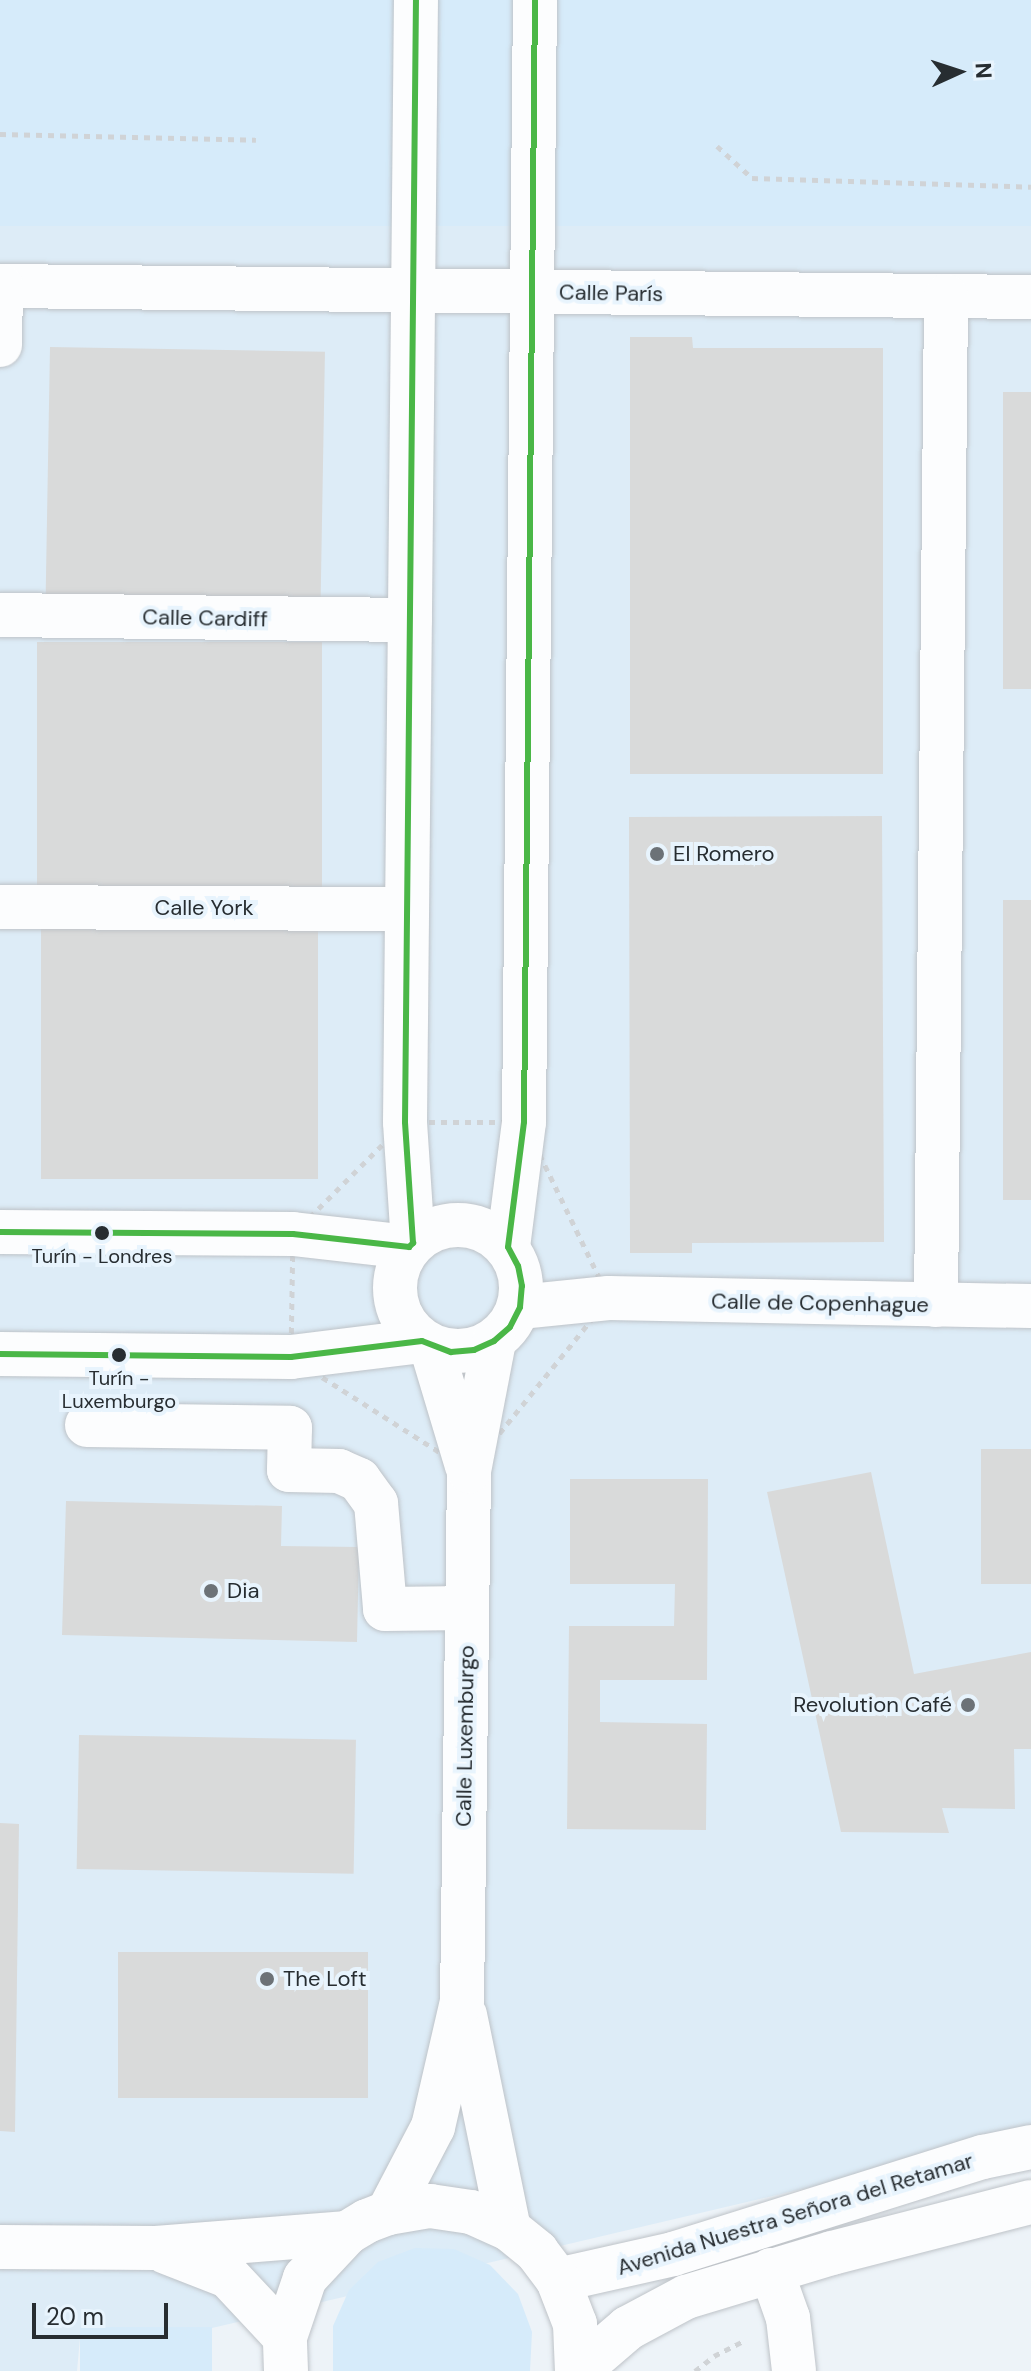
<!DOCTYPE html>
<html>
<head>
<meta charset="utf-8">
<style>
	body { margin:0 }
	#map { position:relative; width:1031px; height:2371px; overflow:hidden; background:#edf3f8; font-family:"DM Sans",sans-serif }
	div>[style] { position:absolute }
	.built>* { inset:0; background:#ddecf7 }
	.green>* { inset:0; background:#d6ebfa; transform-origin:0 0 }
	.building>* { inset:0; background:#d9dada; transform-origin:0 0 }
	.path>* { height:5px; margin-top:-2.5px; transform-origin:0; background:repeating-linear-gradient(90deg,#d0d3d6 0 6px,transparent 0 12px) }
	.roads { filter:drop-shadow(0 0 2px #bec3c8) drop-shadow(0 0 2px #bec3c8) }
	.minor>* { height:44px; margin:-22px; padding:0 22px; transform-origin:22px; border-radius:22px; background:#fcfdfe }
	.minor>.ring { margin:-22px; padding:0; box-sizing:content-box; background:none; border:44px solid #fcfdfe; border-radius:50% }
	.bus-1>* { height:6px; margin:-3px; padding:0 3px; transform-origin:3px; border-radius:3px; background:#4ab747 }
	.dots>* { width:22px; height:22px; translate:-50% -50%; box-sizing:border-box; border:4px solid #e8f4fd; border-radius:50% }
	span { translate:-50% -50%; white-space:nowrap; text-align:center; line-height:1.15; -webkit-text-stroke:8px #e8f4fd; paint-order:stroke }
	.bus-label { font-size:20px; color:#272d31 }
	.street-label { font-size:22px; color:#272d31 }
	.poi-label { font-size:22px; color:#272d31 }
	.left { translate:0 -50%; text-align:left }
	.right { translate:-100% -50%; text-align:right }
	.north { position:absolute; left:919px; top:32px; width:80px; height:80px; -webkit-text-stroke:6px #e8f4fd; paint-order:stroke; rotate:87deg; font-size:22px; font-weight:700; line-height:32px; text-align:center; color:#272d31 }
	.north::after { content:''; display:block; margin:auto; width:28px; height:36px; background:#272d31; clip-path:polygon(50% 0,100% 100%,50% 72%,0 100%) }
	.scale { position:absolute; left:32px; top:2303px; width:136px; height:36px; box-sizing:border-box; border:4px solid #272d31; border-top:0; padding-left:10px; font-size:24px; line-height:28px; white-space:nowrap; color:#272d31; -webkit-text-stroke:6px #e8f4fd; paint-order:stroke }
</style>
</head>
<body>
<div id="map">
	<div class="built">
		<i style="clip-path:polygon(0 0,1031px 0,1031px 2135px,212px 2328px,81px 2327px,77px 2371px,0 2371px)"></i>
	</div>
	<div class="green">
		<i style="left:0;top:0;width:1031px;height:226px"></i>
		<i style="clip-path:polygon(415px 2248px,454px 2249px,490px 2265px,518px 2294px,532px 2332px,530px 2371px,333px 2371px,333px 2326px,349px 2290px,378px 2262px)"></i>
		<i style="left:80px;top:2327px;width:132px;height:44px"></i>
	</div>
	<div class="building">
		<i style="clip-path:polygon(630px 337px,692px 337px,693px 348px,883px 348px,883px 774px,630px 774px)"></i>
		<i style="left:50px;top:347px;width:275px;height:253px;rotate:1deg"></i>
		<i style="left:1003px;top:392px;width:28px;height:297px"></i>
		<i style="left:37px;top:642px;width:285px;height:245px"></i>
		<i style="clip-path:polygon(882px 816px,884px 1242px,692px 1243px,692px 1253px,630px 1253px,629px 817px)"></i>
		<i style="left:1003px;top:900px;width:28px;height:300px"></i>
		<i style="left:41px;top:928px;width:277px;height:251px"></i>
		<i style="left:981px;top:1449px;width:50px;height:135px"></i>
		<i style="clip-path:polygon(871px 1472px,914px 1674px,1031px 1652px,1031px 1749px,1014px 1749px,1015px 1809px,942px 1808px,949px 1833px,841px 1832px,767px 1492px)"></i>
		<i style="clip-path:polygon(570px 1479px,708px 1479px,707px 1680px,600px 1680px,600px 1722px,707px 1724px,706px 1830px,567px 1829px,569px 1626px,674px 1626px,675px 1584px,570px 1584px)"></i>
		<i style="clip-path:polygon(66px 1501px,282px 1506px,281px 1546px,359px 1547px,357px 1642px,62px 1635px)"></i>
		<i style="left:79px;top:1735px;width:277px;height:134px;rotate:1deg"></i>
		<i style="clip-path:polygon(0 1823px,19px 1824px,15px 2132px,0 2131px)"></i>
		<i style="left:118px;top:1952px;width:250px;height:146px"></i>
	</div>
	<div class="path">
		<i style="left:0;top:134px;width:256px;rotate:1.3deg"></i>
		<i style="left:717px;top:146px;width:47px;rotate:42.4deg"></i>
		<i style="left:752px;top:178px;width:279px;rotate:1.8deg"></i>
		<i style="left:405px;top:1122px;width:119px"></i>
		<i style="left:524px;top:1122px;width:195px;rotate:64.2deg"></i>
		<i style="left:609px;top:1298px;width:223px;rotate:129deg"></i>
		<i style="left:469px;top:1471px;width:211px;rotate:-147.4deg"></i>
		<i style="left:291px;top:1357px;width:123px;rotate:-89.1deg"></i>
		<i style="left:293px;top:1234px;width:158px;rotate:-45deg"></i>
		<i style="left:695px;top:2371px;width:24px;rotate:-38deg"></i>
		<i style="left:714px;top:2356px;width:35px;rotate:-27deg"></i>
	</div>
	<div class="roads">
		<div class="minor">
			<i style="left:0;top:286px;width:1031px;rotate:0.61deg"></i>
			<i style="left:0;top:345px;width:59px;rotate:-89deg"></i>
			<i style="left:0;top:615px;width:410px;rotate:0.7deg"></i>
			<i style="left:0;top:907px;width:407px;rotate:0.3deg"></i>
			<i class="ring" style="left:395px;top:1225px;width:82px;height:82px"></i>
			<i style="left:0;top:1232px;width:293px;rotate:0.4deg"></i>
			<i style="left:293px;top:1234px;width:117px;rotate:6.4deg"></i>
			<i style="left:413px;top:1243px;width:121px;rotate:-93.8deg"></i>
			<i style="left:405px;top:1122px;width:1122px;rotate:-89.44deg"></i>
			<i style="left:508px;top:1247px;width:126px;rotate:-82.7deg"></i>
			<i style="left:524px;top:1122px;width:1122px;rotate:-89.44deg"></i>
			<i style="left:936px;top:1305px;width:1009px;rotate:-89.43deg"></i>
			<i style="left:520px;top:1307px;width:89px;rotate:-5.8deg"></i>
			<i style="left:609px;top:1298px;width:422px;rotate:1.1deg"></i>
			<i style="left:431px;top:1346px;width:125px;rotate:73.3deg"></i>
			<i style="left:0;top:1354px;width:291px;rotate:0.6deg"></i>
			<i style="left:291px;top:1357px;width:132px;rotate:-7deg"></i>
			<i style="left:87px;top:1425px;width:203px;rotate:0.8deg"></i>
			<i style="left:290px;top:1428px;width:42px;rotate:91.4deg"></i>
			<i style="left:289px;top:1470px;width:50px;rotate:1.1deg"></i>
			<i style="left:339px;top:1471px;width:22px;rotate:24deg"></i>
			<i style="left:359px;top:1480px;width:29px;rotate:54deg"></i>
			<i style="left:376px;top:1503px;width:106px;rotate:85.1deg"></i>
			<i style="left:385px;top:1609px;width:82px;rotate:-0.7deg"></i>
			<i style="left:465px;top:2015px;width:218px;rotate:78.4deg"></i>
			<i style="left:388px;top:2213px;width:97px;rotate:-62.4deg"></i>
			<i style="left:433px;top:2127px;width:129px;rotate:-77deg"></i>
			<i style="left:462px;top:2001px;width:530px;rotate:-89.24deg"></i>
			<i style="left:469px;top:1471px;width:132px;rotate:-79.1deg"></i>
			<i style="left:0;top:2247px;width:156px;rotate:0.4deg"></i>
			<i style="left:156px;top:2248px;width:192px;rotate:-4.5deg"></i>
			<i style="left:166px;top:2252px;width:66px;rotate:21.2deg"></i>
			<i style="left:228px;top:2276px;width:83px;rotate:46.9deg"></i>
			<i style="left:771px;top:2270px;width:51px;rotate:70.5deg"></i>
			<i style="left:788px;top:2318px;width:53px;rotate:83.5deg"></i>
			<i style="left:558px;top:2280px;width:118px;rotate:-12.7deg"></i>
			<i style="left:673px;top:2254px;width:325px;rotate:-17.4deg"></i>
			<i style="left:983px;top:2157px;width:49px;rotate:-11.8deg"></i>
			<i style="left:286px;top:2371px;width:34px;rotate:-92deg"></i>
			<i style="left:285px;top:2337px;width:62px;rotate:-71.3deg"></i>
			<i style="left:305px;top:2278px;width:62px;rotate:-47deg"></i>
			<i style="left:347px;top:2233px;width:23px;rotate:-31deg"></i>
			<i style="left:367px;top:2221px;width:22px;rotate:-21deg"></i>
			<i style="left:388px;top:2213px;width:43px;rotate:-9.5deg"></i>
			<i style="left:430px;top:2206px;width:41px;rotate:8.3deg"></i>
			<i style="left:471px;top:2212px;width:42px;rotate:24.1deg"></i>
			<i style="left:509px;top:2229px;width:36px;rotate:39deg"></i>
			<i style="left:537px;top:2252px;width:35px;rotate:53deg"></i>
			<i style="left:558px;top:2280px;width:47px;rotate:68.9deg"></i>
			<i style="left:575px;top:2324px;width:47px;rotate:87.6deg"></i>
			<i style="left:578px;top:2371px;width:66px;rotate:-40.7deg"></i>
			<i style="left:628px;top:2328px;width:66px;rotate:-28.1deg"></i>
			<i style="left:686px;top:2297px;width:152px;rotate:-16.8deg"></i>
			<i style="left:832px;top:2253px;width:205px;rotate:-14.4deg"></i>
		</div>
	</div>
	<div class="bus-1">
		<i style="left:0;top:1232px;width:293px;rotate:0.4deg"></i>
		<i style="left:293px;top:1234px;width:117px;rotate:6.4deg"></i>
		<i style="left:409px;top:1247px;width:6px;rotate:-45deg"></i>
		<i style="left:413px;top:1243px;width:121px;rotate:-93.8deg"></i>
		<i style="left:405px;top:1122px;width:1122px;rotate:-89.44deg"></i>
		<i style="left:0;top:1354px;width:291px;rotate:0.6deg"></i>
		<i style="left:291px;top:1357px;width:132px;rotate:-7deg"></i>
		<i style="left:422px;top:1341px;width:31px;rotate:21deg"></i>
		<i style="left:451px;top:1352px;width:23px;rotate:-5deg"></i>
		<i style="left:474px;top:1350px;width:22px;rotate:-24deg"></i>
		<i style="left:494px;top:1341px;width:21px;rotate:-41deg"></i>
		<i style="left:510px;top:1327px;width:22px;rotate:-63deg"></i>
		<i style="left:520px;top:1307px;width:21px;rotate:-85deg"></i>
		<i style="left:522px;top:1286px;width:20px;rotate:-101deg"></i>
		<i style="left:518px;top:1266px;width:21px;rotate:-118deg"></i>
		<i style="left:508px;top:1247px;width:126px;rotate:-82.7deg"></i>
		<i style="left:524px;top:1122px;width:1122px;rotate:-89.44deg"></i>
	</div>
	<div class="dots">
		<i style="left:657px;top:854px;background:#6c7277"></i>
		<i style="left:102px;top:1233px;background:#272d31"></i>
		<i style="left:119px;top:1355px;background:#272d31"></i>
		<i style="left:211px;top:1591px;background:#6c7277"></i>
		<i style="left:968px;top:1705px;background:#6c7277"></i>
		<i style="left:267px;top:1979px;background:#6c7277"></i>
	</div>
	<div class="bus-label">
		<span style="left:102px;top:1256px">Turín - Londres</span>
		<span style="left:119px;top:1390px">Turín -<br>Luxemburgo</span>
	</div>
	<div class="street-label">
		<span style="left:611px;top:293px;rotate:1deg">Calle París</span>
		<span style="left:205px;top:618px;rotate:1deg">Calle Cardiff</span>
		<span style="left:204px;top:908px">Calle York</span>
		<span style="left:820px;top:1303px;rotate:1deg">Calle de Copenhague</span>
		<span style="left:465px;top:1736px;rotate:-89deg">Calle Luxemburgo</span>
		<span style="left:795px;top:2214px;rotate:-17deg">Avenida Nuestra Señora del Retamar</span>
	</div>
	<div class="poi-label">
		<span class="left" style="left:673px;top:854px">El Romero</span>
		<span class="left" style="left:227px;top:1591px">Dia</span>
		<span class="right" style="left:952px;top:1705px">Revolution Café</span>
		<span class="left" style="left:283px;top:1979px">The Loft</span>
	</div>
	<div class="north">N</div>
	<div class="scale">20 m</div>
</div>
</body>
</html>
